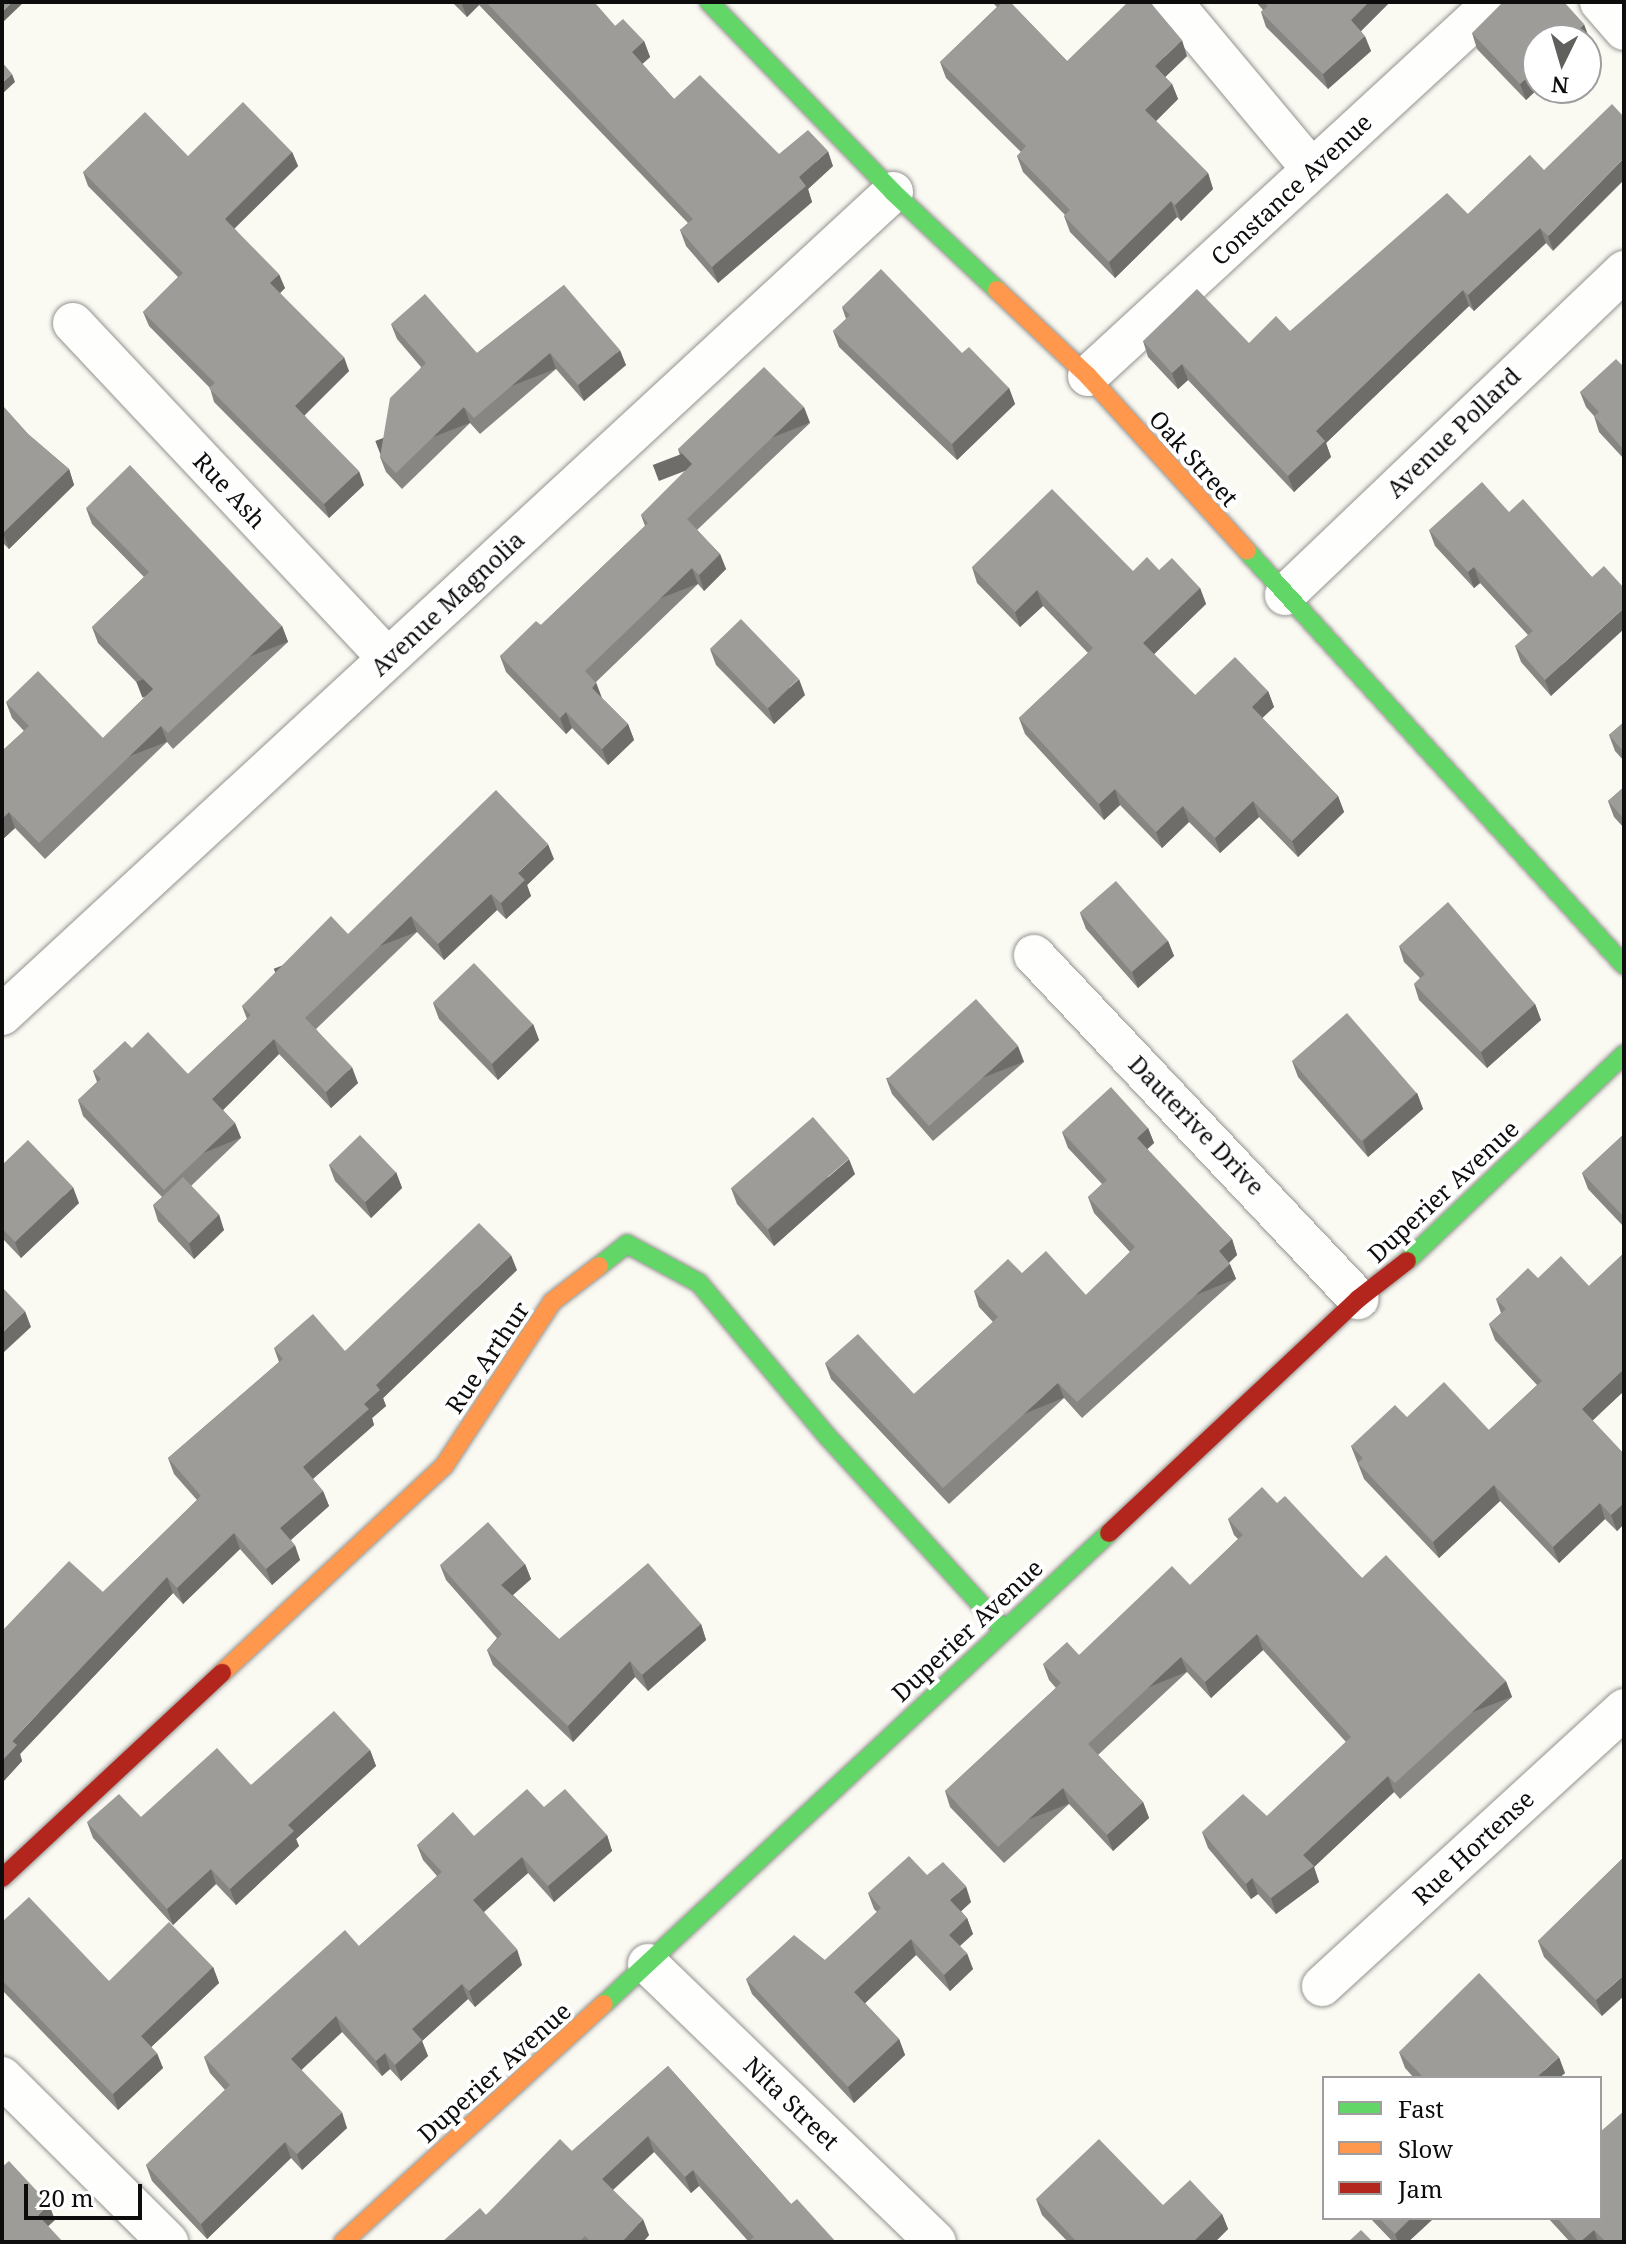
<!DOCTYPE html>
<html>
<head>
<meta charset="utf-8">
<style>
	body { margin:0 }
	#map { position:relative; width:1626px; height:2244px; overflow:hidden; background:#faf9f2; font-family:"Noto Serif",serif }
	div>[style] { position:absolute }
	.roads { filter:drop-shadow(0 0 2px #949390) drop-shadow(0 0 2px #949390) }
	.street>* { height:40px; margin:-20px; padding:0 20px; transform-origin:20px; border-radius:20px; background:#fefefd }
	.fast>* { height:18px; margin:-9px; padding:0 9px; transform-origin:9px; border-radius:9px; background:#63d668 }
	.slow>* { height:18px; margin:-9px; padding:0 9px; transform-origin:9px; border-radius:9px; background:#ff974d }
	.jam>* { height:18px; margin:-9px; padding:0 9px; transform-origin:9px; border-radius:9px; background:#b3261e }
	.wall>* { inset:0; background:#888683 }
	.shaded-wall>* { inset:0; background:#6f6d6a; transform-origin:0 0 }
	.building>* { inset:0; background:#9e9c98; transform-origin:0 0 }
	span { translate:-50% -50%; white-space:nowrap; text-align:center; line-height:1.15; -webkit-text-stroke:8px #fff; paint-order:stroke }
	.street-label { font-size:24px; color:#0d0d0d }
	.frame { position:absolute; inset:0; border:4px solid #0d0d0d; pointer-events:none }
	.legend { position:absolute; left:1322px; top:2076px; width:280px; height:144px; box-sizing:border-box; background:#fff; border:2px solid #9e9e9e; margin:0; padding:10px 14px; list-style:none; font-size:24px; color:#0d0d0d }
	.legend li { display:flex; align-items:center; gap:16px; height:40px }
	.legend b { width:40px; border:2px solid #9e9e9e }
	.north { position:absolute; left:1522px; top:24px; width:80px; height:80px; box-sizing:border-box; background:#fff; border:2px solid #9e9e9e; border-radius:50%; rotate:185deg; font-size:22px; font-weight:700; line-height:32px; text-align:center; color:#0d0d0d }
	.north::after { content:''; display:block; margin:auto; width:28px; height:36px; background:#60605d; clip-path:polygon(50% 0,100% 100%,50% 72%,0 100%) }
	.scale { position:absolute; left:24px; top:2184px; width:118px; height:36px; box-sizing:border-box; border:4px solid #0d0d0d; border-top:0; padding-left:10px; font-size:24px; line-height:28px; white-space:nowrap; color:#0d0d0d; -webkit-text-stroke:6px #fff; paint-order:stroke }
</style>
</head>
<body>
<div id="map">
	<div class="roads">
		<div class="street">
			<i style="left:1172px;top:2px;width:217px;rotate:50.1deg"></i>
			<i style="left:1600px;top:2px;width:37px;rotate:49deg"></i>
			<i style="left:73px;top:323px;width:460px;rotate:46.8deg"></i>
			<i style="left:1088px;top:376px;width:552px;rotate:-42.65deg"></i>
			<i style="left:1285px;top:595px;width:469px;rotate:-43.7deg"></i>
			<i style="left:1034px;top:955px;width:473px;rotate:46.7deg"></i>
			<i style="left:2px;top:1015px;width:1213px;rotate:-42.73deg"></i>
			<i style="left:648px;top:1964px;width:400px;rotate:44deg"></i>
			<i style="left:1322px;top:1986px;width:410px;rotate:-42.5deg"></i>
			<i style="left:2px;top:2077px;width:234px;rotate:44.8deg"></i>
		</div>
		<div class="fast">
			<i style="left:709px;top:2px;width:264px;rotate:45.9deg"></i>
			<i style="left:893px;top:192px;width:143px;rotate:43.3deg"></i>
			<i style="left:1247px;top:551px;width:560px;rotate:47.68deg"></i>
			<i style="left:1407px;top:1261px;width:300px;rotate:-43.6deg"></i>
			<i style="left:599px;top:1266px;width:36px;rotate:-38deg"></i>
			<i style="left:627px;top:1244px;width:82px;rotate:28.4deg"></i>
			<i style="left:699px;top:1283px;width:199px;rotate:50.1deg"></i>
			<i style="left:827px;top:1436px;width:261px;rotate:47.6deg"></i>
			<i style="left:604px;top:2004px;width:691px;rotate:-43deg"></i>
		</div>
		<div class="slow">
			<i style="left:997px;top:290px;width:125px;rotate:43.4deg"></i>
			<i style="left:1088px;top:376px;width:236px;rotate:47.7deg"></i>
			<i style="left:222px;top:1673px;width:304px;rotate:-43deg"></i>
			<i style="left:444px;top:1466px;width:196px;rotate:-56.6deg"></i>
			<i style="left:552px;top:1302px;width:59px;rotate:-37.5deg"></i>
			<i style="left:343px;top:2242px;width:353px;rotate:-42.4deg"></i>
		</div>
		<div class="jam">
			<i style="left:1109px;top:1533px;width:342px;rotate:-43.2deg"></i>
			<i style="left:1358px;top:1299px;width:62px;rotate:-37.8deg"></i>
			<i style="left:2px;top:1878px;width:301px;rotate:-43deg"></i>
		</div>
	</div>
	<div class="wall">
		<i style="clip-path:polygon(452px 2px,594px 2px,615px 26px,644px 41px,650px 57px,642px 64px,674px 99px,779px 154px,833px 166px,808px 189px,812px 202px,718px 283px,686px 246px,680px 230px,688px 223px,479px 5px,467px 17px)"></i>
		<i style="clip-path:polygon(992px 2px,1010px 2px,1067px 61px,1187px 56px,1165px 77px,1172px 84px,1178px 99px,1156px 121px,1208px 173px,1213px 189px,1181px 221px,1177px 217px,1115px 278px,1070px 232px,1064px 216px,1065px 215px,1023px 172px,1017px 156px,1021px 152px,946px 78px,940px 62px,997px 7px)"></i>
		<i style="clip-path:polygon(1256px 2px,1390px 2px,1361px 31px,1371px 51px,1328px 89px,1266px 27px,1261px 12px,1263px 10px)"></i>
		<i style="clip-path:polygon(1472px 33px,1590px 40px,1586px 44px,1586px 40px,1526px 100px,1477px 49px)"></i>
		<i style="clip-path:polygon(292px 152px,298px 166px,234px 228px,285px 288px,280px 293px,349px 371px,304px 415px,364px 485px,329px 518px,214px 402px,210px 388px,149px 326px,143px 312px,178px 277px,88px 186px,83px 172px,188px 156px)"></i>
		<i style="clip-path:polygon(1530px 155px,1553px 251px,1546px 243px,1474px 311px,1469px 306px,1326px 443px,1331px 457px,1294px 492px,1188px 380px,1178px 389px,1148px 357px,1143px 341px,1249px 343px,1290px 331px,1468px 214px)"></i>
		<i style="clip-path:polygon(564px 285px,626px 365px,584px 401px,556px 369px,480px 434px,470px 423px,402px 489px,386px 472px,380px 457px,421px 367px,397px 339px,391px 324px,477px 353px)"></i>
		<i style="clip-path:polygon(842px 307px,1009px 388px,1015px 404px,957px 460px,839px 347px,833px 331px,846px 319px)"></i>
		<i style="clip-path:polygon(1624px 367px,1624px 459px,1599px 432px,1594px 416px,1586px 407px,1580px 392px)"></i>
		<i style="clip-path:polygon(2px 405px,28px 434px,69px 469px,74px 485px,9px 549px,2px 542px)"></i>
		<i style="clip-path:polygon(810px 423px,697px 530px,720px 554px,726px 569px,704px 591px,698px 584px,596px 682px,602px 698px,628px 724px,634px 740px,608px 765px,572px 728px,566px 734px,506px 672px,500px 656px,541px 625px,645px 526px,641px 515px,687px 469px,683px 465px,678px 449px)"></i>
		<i style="clip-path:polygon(86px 508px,282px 626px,288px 642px,173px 749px,167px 742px,45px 859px,15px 828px,2px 840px,2px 751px,24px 731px,12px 718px,6px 702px,103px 738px,148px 694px,98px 643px,92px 627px,144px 577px,92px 524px)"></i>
		<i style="clip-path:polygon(1509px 512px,1592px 577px,1551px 696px,1521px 662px,1515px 646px,1528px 635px,1480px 583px,1474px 588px,1435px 546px,1429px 530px)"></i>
		<i style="clip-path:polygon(972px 567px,1133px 571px,1159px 570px,1200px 588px,1206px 604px,1154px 654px,1195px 695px,1268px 691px,1274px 707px,1262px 718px,1338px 796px,1344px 812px,1298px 857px,1259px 817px,1220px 853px,1189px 822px,1162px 848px,1120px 805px,1104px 820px,1025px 734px,1019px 718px,1088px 653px,1043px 606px,1020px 627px,977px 583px)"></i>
		<i style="clip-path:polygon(710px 649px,805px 695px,774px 724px,716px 665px)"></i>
		<i style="clip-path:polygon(1624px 722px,1624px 761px,1615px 751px,1609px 735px)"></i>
		<i style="clip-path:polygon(1624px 787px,1624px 828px,1614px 817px,1608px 801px)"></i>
		<i style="clip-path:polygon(554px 859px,527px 885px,531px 896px,506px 919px,497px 910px,444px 960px,417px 932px,316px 1029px,358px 1083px,331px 1108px,279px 1054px,223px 1110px,235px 1123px,241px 1138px,191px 1186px,224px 1230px,194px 1259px,158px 1221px,153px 1205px,162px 1197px,83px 1116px,78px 1100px,97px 1082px,93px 1071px,132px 1048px,188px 1074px,247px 1019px,242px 1006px,348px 934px)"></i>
		<i style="clip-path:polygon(1080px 913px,1168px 941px,1174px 956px,1138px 988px,1086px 929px)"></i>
		<i style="clip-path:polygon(1399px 946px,1535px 1004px,1541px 1020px,1487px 1068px,1419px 1000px,1414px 984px,1420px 978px,1404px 962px)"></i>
		<i style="clip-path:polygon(433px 1003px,533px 1024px,539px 1040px,498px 1080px,439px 1019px)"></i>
		<i style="clip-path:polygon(1292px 1061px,1417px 1093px,1423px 1109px,1368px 1157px,1298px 1077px)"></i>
		<i style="clip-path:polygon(1024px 1062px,933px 1141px,892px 1094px,886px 1078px)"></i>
		<i style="clip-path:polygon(1148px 1128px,1154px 1143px,1147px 1149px,1232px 1239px,1237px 1255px,1229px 1263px,1236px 1279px,1082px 1418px,1064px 1398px,949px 1504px,831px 1379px,825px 1363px,914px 1394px,993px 1322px,979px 1307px,974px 1291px,1022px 1273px,1086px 1295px,1130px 1252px,1094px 1213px,1088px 1197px,1102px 1184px,1068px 1148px,1062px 1132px)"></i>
		<i style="clip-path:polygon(1624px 1134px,1624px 1227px,1588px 1189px,1582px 1173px)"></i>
		<i style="clip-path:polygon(2px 1165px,79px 1203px,21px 1258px,2px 1238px)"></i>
		<i style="clip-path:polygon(329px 1165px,396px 1172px,402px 1188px,371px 1218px,335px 1181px)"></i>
		<i style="clip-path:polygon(855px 1174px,774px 1246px,737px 1204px,731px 1188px)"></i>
		<i style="clip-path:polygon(1624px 1253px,1624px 1391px,1592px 1420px,1624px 1454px,1624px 1524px,1617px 1531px,1605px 1519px,1559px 1563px,1500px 1501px,1439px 1558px,1364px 1479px,1351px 1446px,1407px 1417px,1489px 1430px,1537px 1385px,1495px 1340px,1489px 1324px,1501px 1313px,1496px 1299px,1538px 1278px,1589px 1286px)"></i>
		<i style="clip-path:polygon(517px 1270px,383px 1398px,386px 1406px,372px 1418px,374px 1425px,313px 1479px,323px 1491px,329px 1506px,291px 1540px,300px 1560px,272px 1585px,240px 1549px,183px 1604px,173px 1593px,20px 1754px,22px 1761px,2px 1783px,103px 1592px,197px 1500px,174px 1474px,168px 1458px,279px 1362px,274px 1348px,345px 1351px)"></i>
		<i style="clip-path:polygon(1277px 1503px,1362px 1578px,1512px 1697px,1400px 1799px,1394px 1792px,1314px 1867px,1319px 1882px,1276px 1914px,1258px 1894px,1251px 1899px,1208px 1848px,1202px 1832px,1267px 1816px,1346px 1742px,1263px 1650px,1211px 1698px,1187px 1672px,1098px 1755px,1143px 1802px,1149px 1818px,1113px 1851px,1069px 1804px,1004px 1863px,950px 1807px,945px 1791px,1056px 1688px,1049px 1680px,1043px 1664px,1079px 1655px,1190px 1585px,1238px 1539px,1234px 1535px,1228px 1519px)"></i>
		<i style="clip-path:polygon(525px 1564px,531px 1579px,513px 1595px,559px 1639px,701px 1624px,706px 1640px,648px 1691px,635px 1677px,573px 1742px,493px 1665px,487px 1650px,497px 1638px,446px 1580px,440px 1565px)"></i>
		<i style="clip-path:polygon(370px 1750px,376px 1766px,296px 1839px,299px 1846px,236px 1905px,216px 1884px,173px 1925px,93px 1838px,87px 1822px,141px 1817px)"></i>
		<i style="clip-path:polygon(544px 1807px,607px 1835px,612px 1851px,554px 1902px,528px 1873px,484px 1912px,522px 1965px,475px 2007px,468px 1999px,422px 2041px,428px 2056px,401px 2081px,390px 2069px,382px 2076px,342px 2032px,301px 2070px,347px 2128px,302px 2170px,291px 2158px,207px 2239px,152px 2181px,146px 2165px,225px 2090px,210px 2073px,204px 2057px,359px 1946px,437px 1876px,423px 1860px,417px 1845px,474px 1836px)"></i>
		<i style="clip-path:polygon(1624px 1857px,1602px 2016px,1544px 1957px,1538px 1941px)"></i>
		<i style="clip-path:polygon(927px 1875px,971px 1902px,961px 1911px,967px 1918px,973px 1934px,960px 1946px,973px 1969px,950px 1991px,916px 1955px,865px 2003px,899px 2039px,905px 2055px,854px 2103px,752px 1994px,746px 1979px,825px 1960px,877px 1912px,874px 1909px,868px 1893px)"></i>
		<i style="clip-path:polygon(2px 1922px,109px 1981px,213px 1967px,219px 1983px,151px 2047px,163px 2068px,118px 2110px,2px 1990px)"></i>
		<i style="clip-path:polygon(1399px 2052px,1565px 2073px,1559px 2078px,1414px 2078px,1405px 2068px)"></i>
		<i style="clip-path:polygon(668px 2066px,791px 2204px,749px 2242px,699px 2186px,691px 2193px,654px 2152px,613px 2190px,649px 2235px,643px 2242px,442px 2242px,486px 2215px,572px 2151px)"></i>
		<i style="clip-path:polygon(1036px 2199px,1163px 2205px,1222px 2214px,1228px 2229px,1215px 2242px,1068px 2242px,1042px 2215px)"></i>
		<i style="clip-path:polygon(1370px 2218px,1434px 2218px,1408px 2242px,1393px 2242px)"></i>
		<i style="clip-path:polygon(1548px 2218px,1600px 2218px,1624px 2242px,1570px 2242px)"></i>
	</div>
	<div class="shaded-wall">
		<i style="clip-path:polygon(12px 2px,24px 2px,2px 23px,2px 12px)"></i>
		<i style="clip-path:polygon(461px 2px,478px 2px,479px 5px,467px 17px)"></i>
		<i style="clip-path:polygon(1369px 2px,1390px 2px,1356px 36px,1351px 20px)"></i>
		<i style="clip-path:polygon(1584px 24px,1590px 40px,1586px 44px,1586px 40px,1568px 40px)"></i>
		<i style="clip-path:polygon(1365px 36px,1371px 51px,1328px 89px,1323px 74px)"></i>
		<i style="clip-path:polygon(1182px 40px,1187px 56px,1160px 82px,1155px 66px)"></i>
		<i style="clip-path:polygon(644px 41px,650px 57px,638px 68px,632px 52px)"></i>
		<i style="clip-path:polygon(1538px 68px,1539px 88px,1526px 100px,1520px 84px)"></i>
		<i style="clip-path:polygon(12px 74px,15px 82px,2px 94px,2px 83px)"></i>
		<i style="clip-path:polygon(1172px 84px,1178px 99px,1151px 126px,1145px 110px)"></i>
		<i style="clip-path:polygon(828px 151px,833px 166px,808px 189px,812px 202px,718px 283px,712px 267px,799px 177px)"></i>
		<i style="clip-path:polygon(292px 152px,298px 166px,230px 233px,225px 219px)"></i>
		<i style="clip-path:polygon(1624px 158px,1624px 180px,1553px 251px,1548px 236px)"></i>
		<i style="clip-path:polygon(1208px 173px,1213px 189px,1181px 221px,1175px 205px)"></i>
		<i style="clip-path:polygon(1171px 201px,1177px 217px,1115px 278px,1109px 262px)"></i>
		<i style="clip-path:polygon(1540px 228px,1546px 243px,1474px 311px,1468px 295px)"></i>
		<i style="clip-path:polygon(279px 274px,285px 288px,276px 297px,270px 283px)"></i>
		<i style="clip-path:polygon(1463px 290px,1469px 306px,1326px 443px,1331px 457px,1294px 492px,1288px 476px,1316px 431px)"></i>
		<i style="clip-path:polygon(620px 350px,626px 365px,584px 401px,578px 385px)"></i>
		<i style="left:550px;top:353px;width:17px;height:100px;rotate:69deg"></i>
		<i style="clip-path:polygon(344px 357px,349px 371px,300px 420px,295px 406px)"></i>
		<i style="clip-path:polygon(1182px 364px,1188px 380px,1178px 389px,1172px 373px)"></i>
		<i style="clip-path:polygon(1009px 388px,1015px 404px,957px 460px,952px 444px)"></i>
		<i style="left:464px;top:407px;width:17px;height:95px;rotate:69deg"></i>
		<i style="left:804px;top:407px;width:17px;height:162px;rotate:69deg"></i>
		<i style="clip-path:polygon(69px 469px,74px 485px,9px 549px,3px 533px)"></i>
		<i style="clip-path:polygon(359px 471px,364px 485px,329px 518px,324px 504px)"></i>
		<i style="clip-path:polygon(720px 554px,726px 569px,704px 591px,699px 575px)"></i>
		<i style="clip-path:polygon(1474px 567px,1480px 583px,1474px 588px,1468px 572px)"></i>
		<i style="left:692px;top:568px;width:17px;height:149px;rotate:69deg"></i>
		<i style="clip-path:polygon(1200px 588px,1206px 604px,1149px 659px,1143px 643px)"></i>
		<i style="clip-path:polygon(1037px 590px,1043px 606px,1020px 627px,1015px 612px)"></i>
		<i style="clip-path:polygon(1624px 608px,1624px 629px,1551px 696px,1545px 680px)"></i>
		<i style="left:282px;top:626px;width:17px;height:156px;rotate:69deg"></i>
		<i style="clip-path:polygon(799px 679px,805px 695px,774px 724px,768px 708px)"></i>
		<i style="clip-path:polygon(596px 683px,602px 699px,592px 688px)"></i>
		<i style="clip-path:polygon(1268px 691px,1274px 707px,1257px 723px,1252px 707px)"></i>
		<i style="clip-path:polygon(566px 712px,572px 728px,566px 734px,560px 718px)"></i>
		<i style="clip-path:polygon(628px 724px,634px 740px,608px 765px,602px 749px)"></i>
		<i style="left:161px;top:726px;width:17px;height:169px;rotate:69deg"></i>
		<i style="clip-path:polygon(1115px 789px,1120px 805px,1104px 820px,1099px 804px)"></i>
		<i style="clip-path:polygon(1338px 796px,1344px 812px,1298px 857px,1292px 841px)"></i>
		<i style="clip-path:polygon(1253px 801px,1259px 817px,1220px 853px,1215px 838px)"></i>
		<i style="clip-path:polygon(1183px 806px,1189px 822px,1162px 848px,1156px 832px)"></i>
		<i style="clip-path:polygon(9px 812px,15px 828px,2px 840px,2px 819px)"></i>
		<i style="clip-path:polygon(548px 844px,554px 859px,527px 885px,531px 896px,506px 919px,501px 903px,518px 873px)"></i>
		<i style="clip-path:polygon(491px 894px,497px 910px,444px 960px,438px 944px)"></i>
		<i style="left:411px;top:916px;width:17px;height:147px;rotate:69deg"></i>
		<i style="clip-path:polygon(1168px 941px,1174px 956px,1138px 988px,1132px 972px)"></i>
		<i style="clip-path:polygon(1535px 1004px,1541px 1020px,1487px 1068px,1481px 1052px)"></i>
		<i style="clip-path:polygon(533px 1024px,539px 1040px,498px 1080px,492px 1064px)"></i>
		<i style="clip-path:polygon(274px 1039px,279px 1054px,218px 1115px,212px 1099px)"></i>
		<i style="left:1018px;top:1046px;width:17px;height:121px;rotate:69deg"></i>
		<i style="clip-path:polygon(352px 1067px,358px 1083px,331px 1108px,326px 1092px)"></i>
		<i style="clip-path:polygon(1417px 1093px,1423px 1109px,1368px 1157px,1363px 1141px)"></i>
		<i style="left:235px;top:1123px;width:16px;height:98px;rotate:68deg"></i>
		<i style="clip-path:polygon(1148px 1128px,1154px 1143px,1142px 1154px,1137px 1138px)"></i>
		<i style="clip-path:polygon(849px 1159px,855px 1174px,774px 1246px,768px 1230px)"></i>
		<i style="clip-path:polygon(396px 1172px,402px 1188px,371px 1218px,365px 1202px)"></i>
		<i style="clip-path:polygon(73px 1187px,79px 1203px,21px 1258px,15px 1242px)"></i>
		<i style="clip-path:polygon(219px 1214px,224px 1230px,194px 1259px,189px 1243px)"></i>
		<i style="clip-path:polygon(1232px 1239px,1237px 1255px,1224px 1267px,1219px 1251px)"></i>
		<i style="clip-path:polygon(511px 1255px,517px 1270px,383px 1398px,386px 1406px,372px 1418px,374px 1425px,308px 1483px,303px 1467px,364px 1404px,376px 1385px)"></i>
		<i style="left:1230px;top:1264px;width:16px;height:206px;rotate:68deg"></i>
		<i style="clip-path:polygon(25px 1311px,31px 1327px,4px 1352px,2px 1345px,2px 1333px)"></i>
		<i style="clip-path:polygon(1624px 1369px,1624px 1391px,1588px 1425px,1582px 1409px)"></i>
		<i style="left:1058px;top:1383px;width:16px;height:156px;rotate:68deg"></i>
		<i style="clip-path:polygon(1494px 1485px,1500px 1501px,1439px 1558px,1433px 1542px)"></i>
		<i style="clip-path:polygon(323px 1491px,329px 1506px,286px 1544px,280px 1528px)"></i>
		<i style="clip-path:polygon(1600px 1503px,1605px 1519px,1559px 1563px,1553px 1547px)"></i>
		<i style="clip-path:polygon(1624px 1503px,1624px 1524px,1617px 1531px,1611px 1515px)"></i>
		<i style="clip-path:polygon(234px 1533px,240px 1549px,183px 1604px,177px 1588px)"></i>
		<i style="clip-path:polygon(295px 1545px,300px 1560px,272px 1585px,266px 1569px)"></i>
		<i style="clip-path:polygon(525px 1564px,531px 1579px,507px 1600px,501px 1585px)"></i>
		<i style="clip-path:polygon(167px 1577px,173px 1593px,20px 1754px,22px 1761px,2px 1783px,2px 1761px,12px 1741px)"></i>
		<i style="clip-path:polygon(701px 1624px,706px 1640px,648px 1691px,642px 1675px)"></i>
		<i style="clip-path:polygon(1257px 1634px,1263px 1650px,1211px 1698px,1205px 1682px)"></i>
		<i style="left:1181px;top:1657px;width:16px;height:127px;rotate:68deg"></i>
		<i style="clip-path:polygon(630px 1661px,635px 1677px,573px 1742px,568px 1726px)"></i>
		<i style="left:1506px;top:1681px;width:17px;height:151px;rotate:69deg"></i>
		<i style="clip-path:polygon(370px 1750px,376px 1766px,296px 1839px,299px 1846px,236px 1905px,230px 1889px,288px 1825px)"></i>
		<i style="clip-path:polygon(1388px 1776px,1394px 1792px,1314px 1867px,1319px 1882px,1276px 1914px,1271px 1898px,1303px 1855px)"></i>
		<i style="left:1063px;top:1788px;width:17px;height:88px;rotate:69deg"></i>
		<i style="clip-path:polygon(1143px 1802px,1149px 1818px,1113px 1851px,1107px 1835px)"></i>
		<i style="clip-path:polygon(607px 1835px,612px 1851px,554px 1902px,548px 1886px)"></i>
		<i style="clip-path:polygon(522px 1857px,528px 1873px,479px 1916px,473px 1900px)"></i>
		<i style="clip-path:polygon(211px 1869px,216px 1884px,173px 1925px,167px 1909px)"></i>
		<i style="clip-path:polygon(1252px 1878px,1258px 1894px,1251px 1899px,1246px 1884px)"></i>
		<i style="clip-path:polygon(966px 1886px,971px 1902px,956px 1916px,950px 1900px)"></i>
		<i style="clip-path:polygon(967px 1918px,973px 1934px,955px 1950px,949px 1935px)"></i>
		<i style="clip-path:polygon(911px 1939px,916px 1955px,860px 2008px,854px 1992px)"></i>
		<i style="clip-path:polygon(517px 1949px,522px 1965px,475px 2007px,469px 1991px)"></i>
		<i style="clip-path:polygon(967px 1953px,973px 1969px,950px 1991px,944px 1975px)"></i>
		<i style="clip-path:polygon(213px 1967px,219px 1983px,146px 2052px,141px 2036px)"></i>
		<i style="clip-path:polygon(1624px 1975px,1624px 1996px,1602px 2016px,1596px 2000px)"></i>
		<i style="clip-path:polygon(462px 1984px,468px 1999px,422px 2041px,428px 2056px,401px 2081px,395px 2065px,412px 2029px)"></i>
		<i style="clip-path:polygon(336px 2016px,342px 2032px,296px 2075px,291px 2059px)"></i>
		<i style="clip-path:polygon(899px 2039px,905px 2055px,854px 2103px,848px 2087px)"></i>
		<i style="clip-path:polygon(157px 2053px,163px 2068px,118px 2110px,113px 2094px)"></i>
		<i style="clip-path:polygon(385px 2053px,390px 2069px,382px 2076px,376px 2061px)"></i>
		<i style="clip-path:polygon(1559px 2057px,1565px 2073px,1559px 2078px,1536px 2078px)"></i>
		<i style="clip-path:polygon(342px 2112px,347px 2128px,302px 2170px,297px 2154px)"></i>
		<i style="clip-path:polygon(648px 2136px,654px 2152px,607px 2195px,602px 2179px)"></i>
		<i style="clip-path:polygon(285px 2142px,291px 2158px,207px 2239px,201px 2224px)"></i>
		<i style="clip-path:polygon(693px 2170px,699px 2186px,691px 2193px,685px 2177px)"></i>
		<i style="clip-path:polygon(49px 2204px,55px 2220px,43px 2231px,38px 2215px)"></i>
		<i style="clip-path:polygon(1222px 2214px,1228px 2229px,1215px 2242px,1193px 2242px)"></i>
		<i style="clip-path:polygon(1411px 2218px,1434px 2218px,1408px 2242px,1398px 2242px,1395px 2234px)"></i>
		<i style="clip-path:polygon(643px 2219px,649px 2235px,643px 2242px,622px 2242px)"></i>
		<i style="clip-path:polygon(1594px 2230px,1598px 2242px,1580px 2242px)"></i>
	</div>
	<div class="building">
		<i style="clip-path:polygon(2px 2px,12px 2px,2px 12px)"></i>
		<i style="clip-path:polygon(486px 2px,594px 2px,615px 26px,623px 19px,644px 41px,632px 52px,674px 99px,700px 75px,779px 154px,808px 130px,828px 151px,799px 177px,806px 186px,712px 267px,680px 230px,693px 219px)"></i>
		<i style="clip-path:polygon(1003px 2px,1010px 2px,1067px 61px,1128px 2px,1150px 2px,1182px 40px,1155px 66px,1172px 84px,1145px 110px,1208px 173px,1175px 205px,1171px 201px,1109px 262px,1064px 216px,1070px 210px,1017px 156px,1026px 146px,940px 62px)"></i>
		<i style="clip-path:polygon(1264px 2px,1369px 2px,1351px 20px,1365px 36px,1323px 74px,1261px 12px,1268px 6px)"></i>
		<i style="clip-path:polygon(1503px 2px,1564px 2px,1584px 24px,1568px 40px,1538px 40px,1538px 68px,1520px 84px,1472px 33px)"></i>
		<i style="clip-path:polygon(2px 62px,12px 74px,2px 83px)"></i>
		<i style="clip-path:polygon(243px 102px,292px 152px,225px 219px,279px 274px,270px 283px,344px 357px,295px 406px,359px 471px,324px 504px,209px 388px,215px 383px,143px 312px,183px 273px,83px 172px,145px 112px,188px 156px)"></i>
		<i style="clip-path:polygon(1612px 104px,1624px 117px,1624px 158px,1548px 236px,1540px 228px,1468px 295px,1463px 290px,1316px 431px,1325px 441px,1288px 476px,1182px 364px,1172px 373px,1143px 341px,1197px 289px,1249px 343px,1276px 316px,1290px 331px,1447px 193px,1468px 214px,1530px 155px,1544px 170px)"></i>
		<i style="clip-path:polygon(881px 269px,962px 353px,969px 347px,1009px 388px,952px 444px,833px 331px,850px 315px,842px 307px)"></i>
		<i style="clip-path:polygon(564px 285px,620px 350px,578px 385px,550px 353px,474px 418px,464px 407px,396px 473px,380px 457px,390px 398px,426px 363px,391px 324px,425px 294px,477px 353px)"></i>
		<i style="clip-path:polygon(1616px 359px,1624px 367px,1624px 450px,1594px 416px,1599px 412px,1580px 392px)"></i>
		<i style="clip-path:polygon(764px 367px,804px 407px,687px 519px,720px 554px,699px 575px,692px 568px,585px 671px,596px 683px,592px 688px,628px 724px,602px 749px,566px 712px,560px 718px,500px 656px,536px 621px,541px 625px,648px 523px,641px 515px,692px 464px,678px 449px)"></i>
		<i style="clip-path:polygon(2px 405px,28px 434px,69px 469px,3px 533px,2px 532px)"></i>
		<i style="clip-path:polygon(130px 465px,282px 626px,168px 733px,161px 726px,39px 843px,9px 812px,2px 819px,2px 751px,29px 726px,6px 702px,38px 671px,103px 738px,153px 689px,92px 627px,149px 572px,86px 508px)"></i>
		<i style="clip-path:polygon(1482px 482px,1509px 512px,1523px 499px,1592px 577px,1604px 566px,1624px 588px,1624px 608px,1545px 680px,1515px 646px,1533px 631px,1474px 567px,1468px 572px,1429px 530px)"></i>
		<i style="clip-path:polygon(1052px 489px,1133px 571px,1147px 557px,1159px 570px,1172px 558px,1200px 588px,1143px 643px,1195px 695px,1235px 657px,1268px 691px,1252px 707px,1338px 796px,1292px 841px,1253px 801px,1215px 838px,1183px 806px,1156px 832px,1115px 789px,1099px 804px,1019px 718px,1093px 648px,1037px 590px,1015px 612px,972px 567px)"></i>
		<i style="left:741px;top:619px;width:83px;height:43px;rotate:46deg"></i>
		<i style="clip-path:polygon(1624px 722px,1624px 752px,1609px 735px)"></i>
		<i style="clip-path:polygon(1624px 787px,1624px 819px,1608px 801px)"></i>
		<i style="clip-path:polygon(496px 790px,548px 844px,518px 873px,525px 880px,501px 903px,491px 894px,438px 944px,411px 916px,305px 1018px,352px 1067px,326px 1092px,274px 1039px,212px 1099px,235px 1123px,164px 1190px,78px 1100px,101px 1079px,93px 1071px,125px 1041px,132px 1048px,148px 1032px,188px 1074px,251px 1015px,242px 1006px,331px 916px,348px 934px)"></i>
		<i style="left:1116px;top:881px;width:79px;height:48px;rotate:49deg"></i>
		<i style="clip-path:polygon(1448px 902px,1535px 1004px,1481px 1052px,1414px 984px,1425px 974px,1399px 946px)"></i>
		<i style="left:474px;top:963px;width:85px;height:57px;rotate:46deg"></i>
		<i style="left:976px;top:999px;width:63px;height:120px;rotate:48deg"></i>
		<i style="left:1347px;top:1013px;width:106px;height:73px;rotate:49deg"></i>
		<i style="clip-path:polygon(1111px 1087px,1148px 1128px,1137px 1138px,1232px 1239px,1219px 1251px,1230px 1264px,1077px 1402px,1058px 1383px,943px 1488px,825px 1363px,858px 1334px,914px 1394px,998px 1317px,974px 1291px,1008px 1259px,1022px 1273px,1046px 1251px,1086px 1295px,1135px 1247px,1088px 1197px,1107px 1180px,1062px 1132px)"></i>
		<i style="left:813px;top:1117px;width:55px;height:108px;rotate:49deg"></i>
		<i style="clip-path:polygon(1624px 1134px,1624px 1217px,1582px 1173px)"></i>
		<i style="left:360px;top:1135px;width:52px;height:43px;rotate:46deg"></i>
		<i style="clip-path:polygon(28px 1140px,73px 1187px,15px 1242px,2px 1228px,2px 1165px)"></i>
		<i style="left:183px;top:1177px;width:52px;height:41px;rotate:46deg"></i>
		<i style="clip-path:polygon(479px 1223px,511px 1255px,376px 1385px,380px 1390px,364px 1404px,369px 1409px,303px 1467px,323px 1491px,280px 1528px,295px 1545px,266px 1569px,234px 1533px,177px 1588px,167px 1577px,12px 1741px,17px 1745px,2px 1761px,2px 1631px,69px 1561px,103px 1592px,201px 1496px,168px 1458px,283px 1359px,274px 1348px,313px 1314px,345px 1351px)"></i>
		<i style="clip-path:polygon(1624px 1253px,1624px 1369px,1582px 1409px,1624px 1454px,1624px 1503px,1611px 1515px,1600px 1503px,1553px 1547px,1494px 1485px,1433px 1542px,1358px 1463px,1363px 1458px,1351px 1446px,1395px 1405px,1407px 1417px,1444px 1382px,1489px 1430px,1542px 1381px,1489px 1324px,1506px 1309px,1496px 1299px,1528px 1268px,1538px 1278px,1561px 1256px,1589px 1286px)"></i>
		<i style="clip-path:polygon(2px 1287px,25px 1311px,2px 1333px)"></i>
		<i style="clip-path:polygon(1262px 1487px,1277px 1503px,1285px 1496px,1362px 1578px,1386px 1555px,1506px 1681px,1395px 1783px,1388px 1776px,1303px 1855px,1314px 1866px,1271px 1898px,1252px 1878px,1246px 1884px,1202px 1832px,1243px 1794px,1267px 1816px,1351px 1737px,1257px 1634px,1205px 1682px,1181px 1657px,1088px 1744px,1143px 1802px,1107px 1835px,1063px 1788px,998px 1847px,945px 1791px,1061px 1683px,1043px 1664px,1067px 1642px,1079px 1655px,1172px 1566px,1190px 1585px,1243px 1535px,1228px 1519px)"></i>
		<i style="clip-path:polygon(488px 1522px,525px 1564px,501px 1585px,559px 1639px,648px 1563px,701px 1624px,642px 1675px,630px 1661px,568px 1726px,487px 1650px,502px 1634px,440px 1565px)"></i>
		<i style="clip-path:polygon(334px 1711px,370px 1750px,288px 1825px,294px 1831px,230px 1889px,211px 1869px,167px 1909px,87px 1822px,119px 1794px,141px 1817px,217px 1748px,251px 1785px)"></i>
		<i style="clip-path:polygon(527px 1789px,544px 1807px,565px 1789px,607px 1835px,548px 1886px,522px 1857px,473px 1900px,517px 1949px,469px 1991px,462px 1984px,412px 2029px,422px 2040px,395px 2065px,385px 2053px,376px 2061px,336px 2016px,291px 2059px,342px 2112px,297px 2154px,285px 2142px,201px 2224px,146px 2165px,230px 2085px,204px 2057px,345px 1930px,359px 1946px,442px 1872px,417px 1845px,453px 1812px,474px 1836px)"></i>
		<i style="clip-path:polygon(909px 1856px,927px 1875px,943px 1862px,966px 1886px,950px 1900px,967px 1918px,949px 1935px,967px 1953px,944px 1975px,911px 1939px,854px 1992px,899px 2039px,848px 2087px,746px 1979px,794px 1935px,825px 1960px,881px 1908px,868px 1893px)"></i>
		<i style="clip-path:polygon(1624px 1857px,1624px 1975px,1596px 2000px,1538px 1941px)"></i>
		<i style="clip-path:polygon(29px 1897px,109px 1981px,169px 1922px,213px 1967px,141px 2036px,157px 2053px,113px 2094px,2px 1980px,2px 1922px)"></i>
		<i style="clip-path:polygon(1479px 1973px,1559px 2057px,1536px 2078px,1424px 2078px,1399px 2052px)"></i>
		<i style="clip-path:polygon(668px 2066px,791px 2204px,797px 2199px,836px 2242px,749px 2242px,754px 2237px,693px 2170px,685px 2177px,648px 2136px,602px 2179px,643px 2219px,622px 2242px,591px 2242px,585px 2236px,579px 2242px,442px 2242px,480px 2208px,486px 2215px,560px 2139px,572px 2151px)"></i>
		<i style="clip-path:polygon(1624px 2111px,1624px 2242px,1606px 2242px,1594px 2230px,1580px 2242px,1578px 2242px,1557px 2218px,1600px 2218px,1600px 2132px)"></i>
		<i style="clip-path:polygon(1099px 2139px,1163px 2205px,1190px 2180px,1222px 2214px,1193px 2242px,1077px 2242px,1036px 2199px)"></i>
		<i style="clip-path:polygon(9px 2161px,49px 2204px,38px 2215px,63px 2242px,2px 2242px,2px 2167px)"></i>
		<i style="clip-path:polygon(1379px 2218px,1411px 2218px,1395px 2234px)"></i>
		<i style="clip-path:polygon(1361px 2230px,1373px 2242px,1348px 2242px)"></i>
	</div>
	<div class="street-label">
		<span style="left:1291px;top:189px;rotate:-43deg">Constance Avenue</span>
		<span style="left:1453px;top:432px;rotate:-44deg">Avenue Pollard</span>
		<span style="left:1194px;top:458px;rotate:48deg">Oak Street</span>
		<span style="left:230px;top:490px;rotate:47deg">Rue Ash</span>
		<span style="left:447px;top:603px;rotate:-43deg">Avenue Magnolia</span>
		<span style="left:1197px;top:1125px;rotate:46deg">Dauterive Drive</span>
		<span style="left:1443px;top:1191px;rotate:-43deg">Duperier Avenue</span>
		<span style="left:487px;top:1357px;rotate:-56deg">Rue Arthur</span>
		<span style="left:967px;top:1630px;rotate:-43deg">Duperier Avenue</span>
		<span style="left:1473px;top:1847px;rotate:-43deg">Rue Hortense</span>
		<span style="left:494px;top:2072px;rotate:-42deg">Duperier Avenue</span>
		<span style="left:792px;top:2103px;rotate:44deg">Nita Street</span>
	</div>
	<div class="frame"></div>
	<ul class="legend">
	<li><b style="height:10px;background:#63d668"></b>Fast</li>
	<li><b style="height:10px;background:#ff974d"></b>Slow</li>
	<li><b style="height:10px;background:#b3261e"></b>Jam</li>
	</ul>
	<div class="north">N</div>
	<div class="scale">20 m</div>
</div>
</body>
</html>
